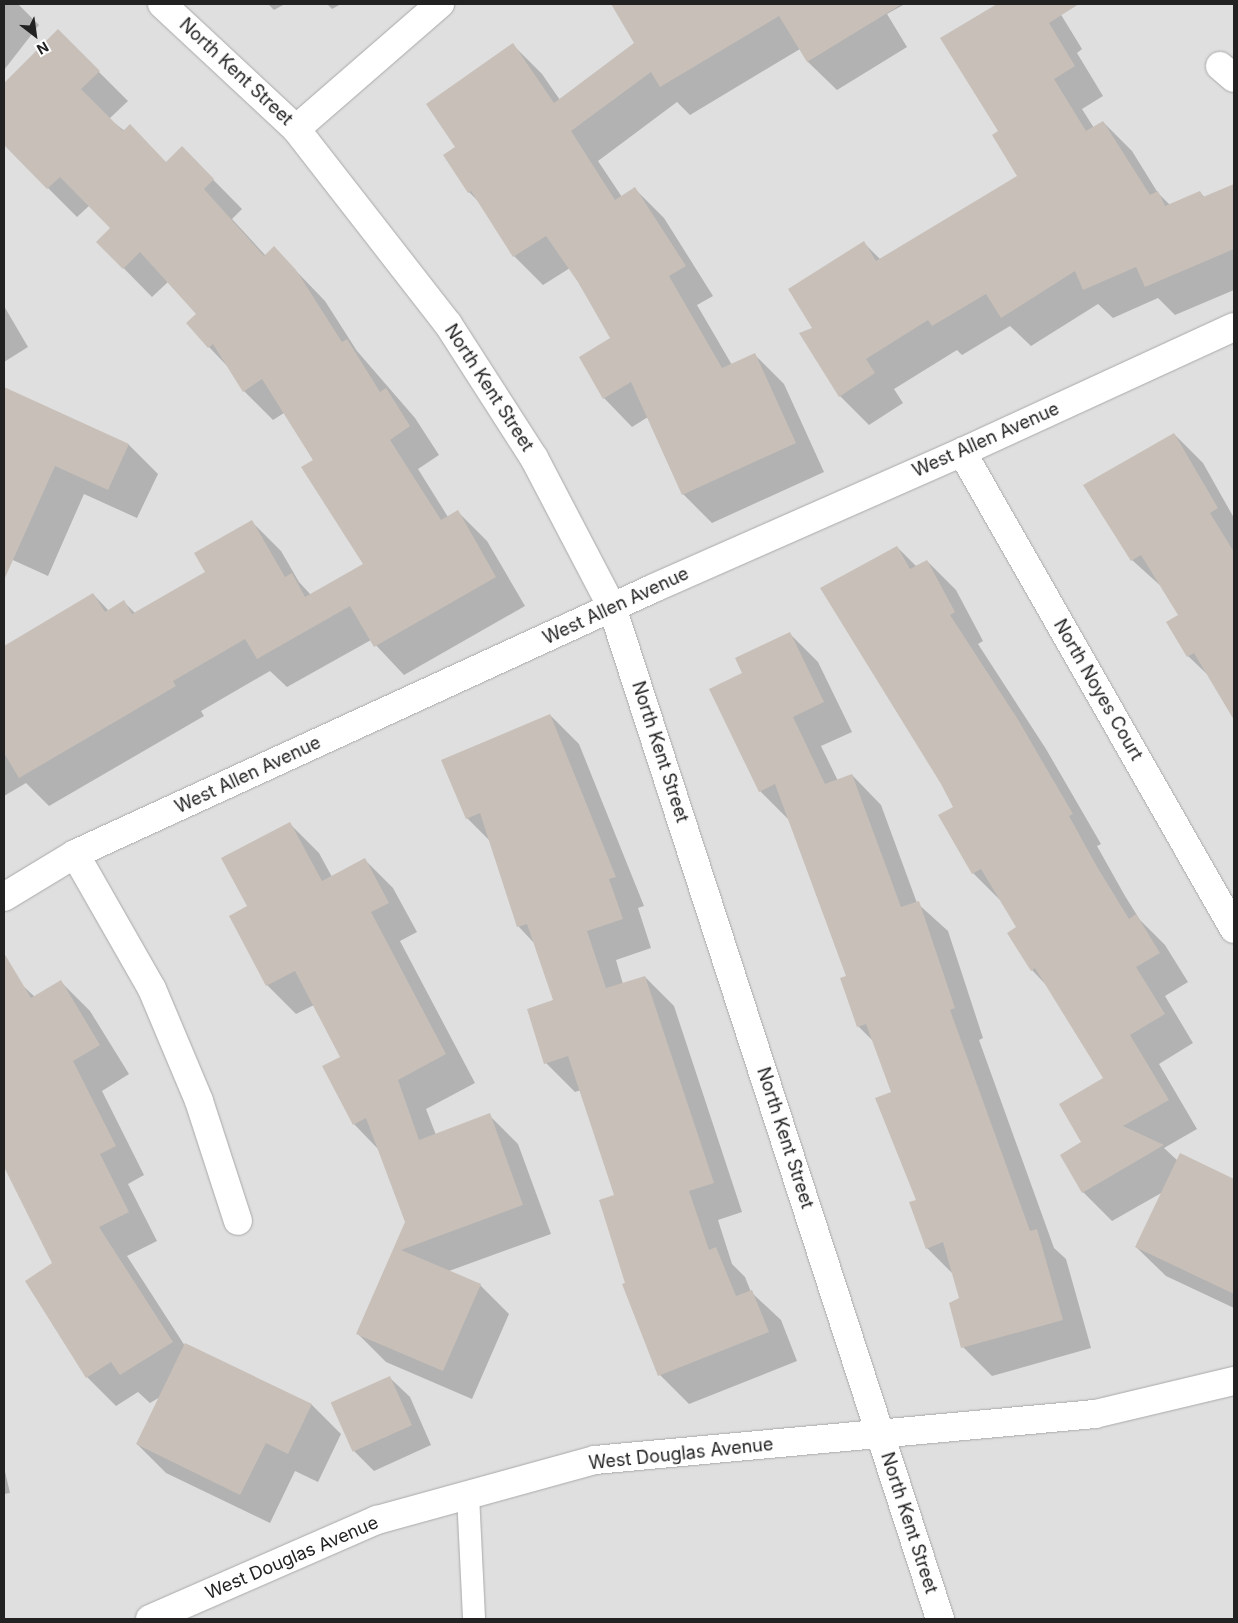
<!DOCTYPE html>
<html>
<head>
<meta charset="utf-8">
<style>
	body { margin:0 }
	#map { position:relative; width:1238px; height:1623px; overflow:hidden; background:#f2efe9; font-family:Inter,sans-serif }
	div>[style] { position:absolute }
	.residential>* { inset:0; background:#e0dfdf; transform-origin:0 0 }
	.shadow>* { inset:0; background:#0003 }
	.building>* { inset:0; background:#c7bfb8; transform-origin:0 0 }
	.roads { filter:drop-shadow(0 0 1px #a9a9a9) drop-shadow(0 0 1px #a9a9a9) }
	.service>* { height:22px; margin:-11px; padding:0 11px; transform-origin:11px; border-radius:11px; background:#fff }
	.minor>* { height:28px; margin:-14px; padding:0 14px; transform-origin:14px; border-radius:14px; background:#fff }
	span { translate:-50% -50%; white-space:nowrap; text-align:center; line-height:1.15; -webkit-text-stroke:4px #fff; paint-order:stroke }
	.street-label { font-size:18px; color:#222 }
	.frame { position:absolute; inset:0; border:5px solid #222; pointer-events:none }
	.north { position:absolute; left:10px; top:10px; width:50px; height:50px; -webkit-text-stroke:4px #fff; paint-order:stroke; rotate:150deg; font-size:14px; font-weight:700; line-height:20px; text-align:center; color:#222 }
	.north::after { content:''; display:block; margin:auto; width:18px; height:22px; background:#222; clip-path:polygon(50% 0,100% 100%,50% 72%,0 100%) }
</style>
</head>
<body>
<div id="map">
	<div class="residential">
		<i style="left:4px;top:4px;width:1230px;height:1615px"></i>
	</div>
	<div class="shadow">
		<i style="clip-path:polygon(4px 4px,18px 4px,39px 25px,4px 70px)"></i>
		<i style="clip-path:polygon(268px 4px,285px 4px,274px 10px)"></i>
		<i style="clip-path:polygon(327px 4px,341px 4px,332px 9px)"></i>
		<i style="clip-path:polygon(612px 4px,905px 4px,887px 14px,907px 47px,837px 90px,808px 62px,800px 49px,690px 115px,677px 102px,598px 161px,622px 197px,635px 189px,664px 218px,713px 296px,697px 305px,732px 365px,755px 355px,784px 384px,824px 472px,712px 523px,683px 494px,648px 417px,632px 427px,604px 398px,612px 339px,570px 268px,543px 285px,514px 256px,480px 203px,469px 192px,457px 147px,513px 45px,542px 74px,560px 100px,636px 44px)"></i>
		<i style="clip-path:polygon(999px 4px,1050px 4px,1060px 13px,1082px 49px,1077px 53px,1103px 96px,1082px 109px,1094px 128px,1103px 122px,1132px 151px,1158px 193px,1170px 205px,1200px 192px,1205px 198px,1228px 188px,1234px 194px,1234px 290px,1175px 315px,1158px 298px,1113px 318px,1098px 304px,1031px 346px,1010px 326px,962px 355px,957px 350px,894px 389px,903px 403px,869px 425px,840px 396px,814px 328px,864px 243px,880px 259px,1019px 176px,999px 131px,942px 39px)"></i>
		<i style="clip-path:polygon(58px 31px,128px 101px,109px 119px,167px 163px,182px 148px,242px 209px,232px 219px,266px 256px,274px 248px,325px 301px,357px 351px,415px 418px,439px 455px,418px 469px,448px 517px,458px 512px,487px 541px,525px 606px,404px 675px,371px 640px,287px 687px,270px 671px,201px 711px,204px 716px,49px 806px,26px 783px,4px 796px,4px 659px,31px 642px,93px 594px,109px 611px,124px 602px,135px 613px,207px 572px,252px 522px,281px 551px,299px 582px,311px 595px,365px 565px,314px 461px,284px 413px,273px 420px,244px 391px,229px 368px,209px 347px,198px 314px,168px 282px,152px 297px,98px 242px,112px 228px,90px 205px,77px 217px,4px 144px,4px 85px)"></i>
		<i style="clip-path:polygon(4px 306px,28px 347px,4px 362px)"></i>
		<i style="clip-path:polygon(4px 388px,129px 445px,158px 474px,137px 518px,84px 494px,48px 576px,4px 556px)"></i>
		<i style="clip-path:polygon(1174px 434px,1203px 463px,1234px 518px,1234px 718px,1210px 677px,1188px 656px,1168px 623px,1180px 616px,1163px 588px,1132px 560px)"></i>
		<i style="clip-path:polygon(897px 547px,916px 566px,927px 561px,956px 590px,983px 641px,978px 644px,1046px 749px,1101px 844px,1097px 846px,1125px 896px,1140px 920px,1165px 945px,1188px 982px,1165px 996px,1193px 1043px,1159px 1064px,1197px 1129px,1164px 1148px,1178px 1161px,1181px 1155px,1234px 1180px,1234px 1308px,1166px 1276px,1136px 1247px,1163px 1192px,1112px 1221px,1083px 1192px,1061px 1156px,1083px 1143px,1104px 1078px,1048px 987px,1032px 970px,1018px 928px,1002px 902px,973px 873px,954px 807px)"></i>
		<i style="clip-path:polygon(789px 633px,818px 662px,852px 732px,821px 746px,838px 781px,852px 775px,881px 805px,917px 903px,948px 931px,983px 1038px,979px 1040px,1054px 1248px,1066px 1259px,1091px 1348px,992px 1376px,963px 1347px,960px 1298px,953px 1274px,927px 1248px,892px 1092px,874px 1042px,858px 1026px,847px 977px,789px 820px,760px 791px,744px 673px)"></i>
		<i style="clip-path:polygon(550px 715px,579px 744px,644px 906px,638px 908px,651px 948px,616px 960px,623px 984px,645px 977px,674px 1006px,742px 1212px,718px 1220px,732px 1264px,745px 1277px,751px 1292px,781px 1320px,797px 1361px,689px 1404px,660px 1375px,624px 1285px,627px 1284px,615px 1196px,581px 1090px,575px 1092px,546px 1063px,555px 1001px,535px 944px,519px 927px,490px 841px,467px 818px)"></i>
		<i style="clip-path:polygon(290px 824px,319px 853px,332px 877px,364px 859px,393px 888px,417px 932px,400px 941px,475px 1083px,426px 1109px,436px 1135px,489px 1115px,518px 1144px,551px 1234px,449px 1271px,480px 1285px,509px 1314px,472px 1399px,386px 1362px,357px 1333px,406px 1222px,379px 1150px,354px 1124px,342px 1057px,314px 1005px,296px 1014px,267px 985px,248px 907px)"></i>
		<i style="clip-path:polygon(61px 982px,90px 1011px,129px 1074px,102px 1091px,144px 1175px,128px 1184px,157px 1241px,127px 1256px,185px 1346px,312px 1405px,341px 1434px,318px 1482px,295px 1471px,270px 1523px,166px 1473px,137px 1444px,160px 1397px,150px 1403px,138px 1392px,116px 1406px,87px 1377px,54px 1264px,4px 1165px,4px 1145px,21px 1137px,6px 1113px,4px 1115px,4px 994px,21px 984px,35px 997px)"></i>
		<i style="clip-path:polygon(390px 1378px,410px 1397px,431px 1445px,374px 1471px,354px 1451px)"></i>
		<i style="clip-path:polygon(4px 1467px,10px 1493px,4px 1494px)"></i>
	</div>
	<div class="building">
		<i style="clip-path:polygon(611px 4px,902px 4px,807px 62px,779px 16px,660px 87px,651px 72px,571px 131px,615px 200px,635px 187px,686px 266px,669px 276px,722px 368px,755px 353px,796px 443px,682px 495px,631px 382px,603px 399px,579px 357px,610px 338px,578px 282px,546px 236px,513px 257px,471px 191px,468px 193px,443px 155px,455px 147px,426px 104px,513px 43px,554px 103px,634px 43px)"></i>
		<i style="clip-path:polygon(997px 4px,1079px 4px,1049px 23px,1075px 66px,1054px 79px,1086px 131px,1103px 121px,1150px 195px,1158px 191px,1165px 206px,1200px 191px,1203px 197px,1234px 184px,1234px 249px,1145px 287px,1136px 267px,1083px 290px,1075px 271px,1001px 318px,986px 294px,932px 326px,928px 320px,866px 359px,875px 373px,839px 397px,799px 333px,812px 328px,788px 289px,864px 241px,876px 261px,1017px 176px,992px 135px,998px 131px,940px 38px)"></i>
		<i style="clip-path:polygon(58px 29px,100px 71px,81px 89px,123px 131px,130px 124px,166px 162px,182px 146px,214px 179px,204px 189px,264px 256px,274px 246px,296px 270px,342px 342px,347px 339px,380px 392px,386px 388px,410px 426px,390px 440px,441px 520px,458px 510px,496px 577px,374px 647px,350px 606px,257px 659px,245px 639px,173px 681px,176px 686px,19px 778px,4px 753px,4px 646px,93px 593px,105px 612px,124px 600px,132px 614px,205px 572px,194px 553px,252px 520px,285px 577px,292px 573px,305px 597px,363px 564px,301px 467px,313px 460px,262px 379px,243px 392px,213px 344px,208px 348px,186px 323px,196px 314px,140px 252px,123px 269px,96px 242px,110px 228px,60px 177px,47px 189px,4px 145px,4px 83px)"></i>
		<i style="clip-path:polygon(4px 387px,129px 444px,108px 490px,55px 466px,4px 580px)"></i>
		<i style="clip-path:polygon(1174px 433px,1218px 508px,1210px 513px,1234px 552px,1234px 720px,1194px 653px,1187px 657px,1166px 622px,1178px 615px,1141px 555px,1131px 561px,1083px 485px)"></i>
		<i style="clip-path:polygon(897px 546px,910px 569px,927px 560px,955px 612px,950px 615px,1017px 718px,1073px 814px,1069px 816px,1096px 865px,1129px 919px,1136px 914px,1160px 953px,1136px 967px,1165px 1014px,1130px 1035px,1169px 1100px,1123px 1126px,1164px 1145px,1082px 1193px,1060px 1155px,1081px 1142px,1059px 1104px,1103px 1078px,1035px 968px,1031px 971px,1007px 933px,1016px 927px,981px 869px,972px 874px,938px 815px,953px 807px,941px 784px,820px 588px)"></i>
		<i style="clip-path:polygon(790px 632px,824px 702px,793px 717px,825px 784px,852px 774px,901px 907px,919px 901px,955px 1008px,950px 1010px,1030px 1231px,1037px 1229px,1063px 1320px,961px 1348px,949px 1303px,959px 1298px,943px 1242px,926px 1249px,909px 1202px,916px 1200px,875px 1098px,891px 1092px,866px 1024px,857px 1027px,840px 978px,846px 976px,775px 784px,759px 792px,709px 689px,742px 673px,735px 658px)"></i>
		<i style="clip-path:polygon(550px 714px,616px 877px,609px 879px,623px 919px,587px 931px,606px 988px,645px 976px,714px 1183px,689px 1191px,709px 1250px,716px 1247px,736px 1296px,752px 1290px,769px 1332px,658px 1376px,622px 1284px,625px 1283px,599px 1200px,614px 1195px,568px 1056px,544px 1064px,527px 1009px,553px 1000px,527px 924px,517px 927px,480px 813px,466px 819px,441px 760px)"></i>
		<i style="clip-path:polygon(290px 822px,322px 881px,365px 858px,389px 903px,371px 912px,446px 1054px,398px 1080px,419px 1140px,490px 1113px,523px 1205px,401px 1250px,481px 1284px,443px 1371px,356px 1334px,405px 1222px,366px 1118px,353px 1125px,322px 1066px,340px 1057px,295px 971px,266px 986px,229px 916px,247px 906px,221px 858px)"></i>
		<i style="clip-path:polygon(4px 953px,31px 998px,61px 980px,100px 1045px,73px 1061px,116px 1146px,100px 1154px,129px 1212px,99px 1227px,173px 1342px,120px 1375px,111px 1362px,86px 1378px,25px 1281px,52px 1263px,4px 1167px)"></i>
		<i style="clip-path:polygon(1180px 1153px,1234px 1179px,1234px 1294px,1135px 1247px)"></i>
		<i style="clip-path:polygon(185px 1343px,312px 1404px,288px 1454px,266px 1443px,240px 1495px,136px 1444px)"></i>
		<i style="left:390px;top:1376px;width:54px;height:65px;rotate:66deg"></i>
	</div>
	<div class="roads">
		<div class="service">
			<i style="left:468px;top:1495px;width:124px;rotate:87.2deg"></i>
		</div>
		<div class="minor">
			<i style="left:162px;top:4px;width:183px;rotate:43deg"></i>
			<i style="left:296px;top:129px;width:247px;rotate:52.1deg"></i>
			<i style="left:448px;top:324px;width:159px;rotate:57.3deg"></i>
			<i style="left:534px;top:458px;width:168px;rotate:62.4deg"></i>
			<i style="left:612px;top:607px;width:1064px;rotate:72.04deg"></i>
			<i style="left:1220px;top:66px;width:18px;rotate:41deg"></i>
			<i style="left:296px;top:129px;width:191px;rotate:-41deg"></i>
			<i style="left:962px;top:452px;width:549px;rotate:60.31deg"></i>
			<i style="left:75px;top:854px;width:155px;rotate:60.3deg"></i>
			<i style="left:152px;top:989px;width:121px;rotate:67.2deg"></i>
			<i style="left:199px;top:1101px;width:126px;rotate:72deg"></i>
			<i style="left:4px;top:897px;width:83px;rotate:-31.2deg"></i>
			<i style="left:75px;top:854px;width:637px;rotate:-24.67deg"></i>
			<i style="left:654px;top:588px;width:337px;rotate:-23.8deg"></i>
			<i style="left:962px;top:452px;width:299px;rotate:-24.7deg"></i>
			<i style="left:150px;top:1619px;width:248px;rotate:-23.6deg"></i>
			<i style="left:377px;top:1520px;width:226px;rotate:-15.4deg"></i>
			<i style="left:595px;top:1460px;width:502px;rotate:-5.26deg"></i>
			<i style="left:1095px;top:1414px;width:143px;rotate:-13.4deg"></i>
		</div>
	</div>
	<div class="street-label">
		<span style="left:236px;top:72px;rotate:43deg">North Kent Street</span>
		<span style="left:489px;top:388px;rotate:57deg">North Kent Street</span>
		<span style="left:986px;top:440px;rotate:-24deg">West Allen Avenue</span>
		<span style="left:616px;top:606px;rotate:-25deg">West Allen Avenue</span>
		<span style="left:1098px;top:690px;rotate:60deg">North Noyes Court</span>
		<span style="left:660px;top:752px;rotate:72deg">North Kent Street</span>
		<span style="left:248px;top:775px;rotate:-25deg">West Allen Avenue</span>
		<span style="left:785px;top:1138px;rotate:72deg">North Kent Street</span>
		<span style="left:681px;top:1454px;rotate:-6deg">West Douglas Avenue</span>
		<span style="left:909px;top:1523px;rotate:72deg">North Kent Street</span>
		<span style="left:292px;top:1558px;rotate:-23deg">West Douglas Avenue</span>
	</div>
	<div class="frame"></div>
	<div class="north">N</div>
</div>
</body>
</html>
